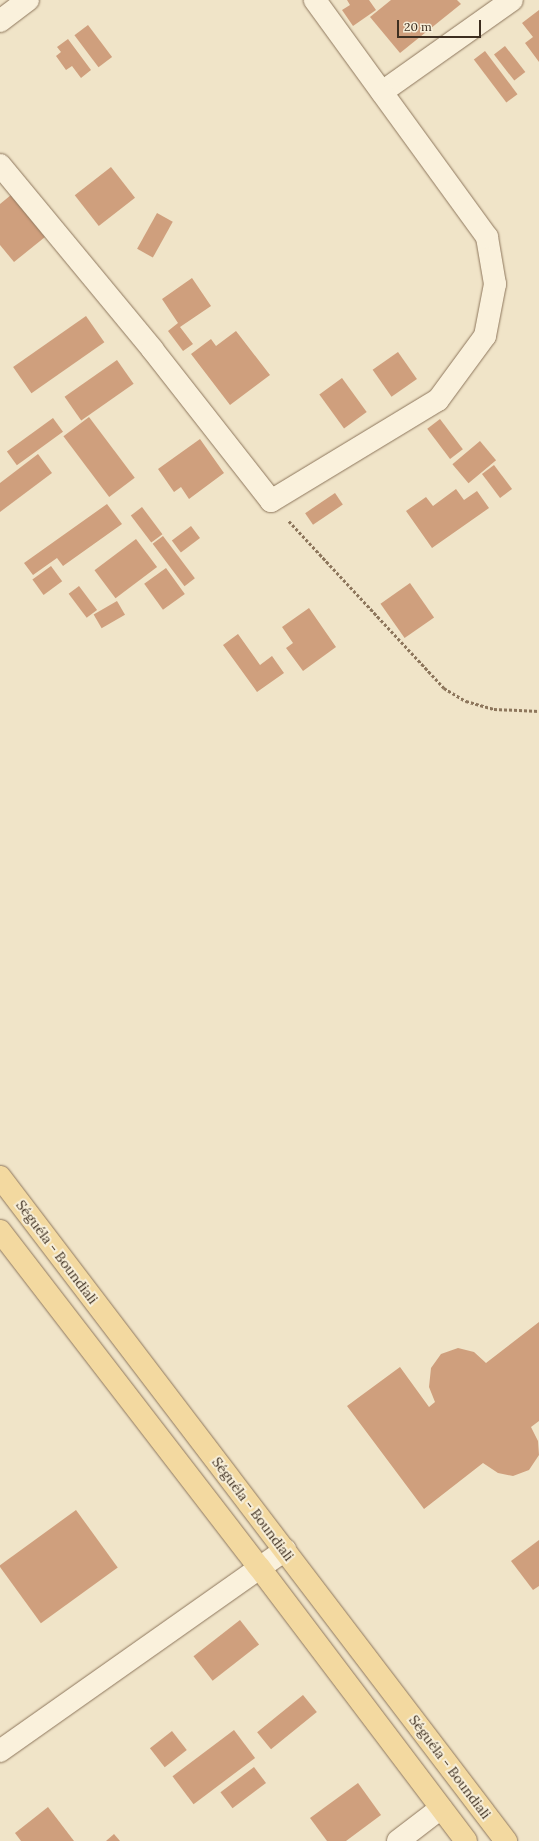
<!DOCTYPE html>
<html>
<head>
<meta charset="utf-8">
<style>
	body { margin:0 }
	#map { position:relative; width:539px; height:1841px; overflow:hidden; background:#f0e4c8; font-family:Lora,serif }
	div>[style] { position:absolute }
	.building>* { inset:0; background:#cf9f7d; transform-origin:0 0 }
	.path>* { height:2.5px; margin-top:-1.25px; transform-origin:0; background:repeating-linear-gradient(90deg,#8d765c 0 3px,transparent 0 5px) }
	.roads { filter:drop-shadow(0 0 1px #8d765c) drop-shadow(0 0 1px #8d765c) }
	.minor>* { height:22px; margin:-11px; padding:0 11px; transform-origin:11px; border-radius:11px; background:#faf1dc }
	.major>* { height:22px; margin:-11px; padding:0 11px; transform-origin:11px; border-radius:11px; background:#f3d9a0 }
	span { translate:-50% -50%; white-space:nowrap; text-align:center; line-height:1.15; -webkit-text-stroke:4px #f7eed8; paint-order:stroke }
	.street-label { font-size:14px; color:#3d2e20 }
	.scale { position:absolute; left:397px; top:20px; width:84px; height:18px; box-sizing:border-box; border:2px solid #3d2e20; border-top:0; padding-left:5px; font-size:12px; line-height:14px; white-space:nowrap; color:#3d2e20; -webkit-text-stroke:3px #f7eed8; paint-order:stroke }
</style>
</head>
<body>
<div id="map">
	<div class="building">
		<i style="clip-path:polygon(347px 0,369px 0,376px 10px,353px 26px,342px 10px,350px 5px)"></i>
		<i style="clip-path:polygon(391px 0,457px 0,461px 4px,400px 53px,370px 17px)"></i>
		<i style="clip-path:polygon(539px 10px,539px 62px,525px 43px,533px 37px,522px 23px)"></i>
		<i style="left:88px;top:25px;width:40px;height:17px;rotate:53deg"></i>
		<i style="clip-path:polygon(68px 39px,91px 70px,81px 78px,72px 66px,66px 70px,56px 56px,61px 52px,57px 47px)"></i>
		<i style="left:505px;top:46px;width:33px;height:14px;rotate:52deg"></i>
		<i style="left:485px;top:51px;width:54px;height:14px;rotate:53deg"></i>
		<i style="left:111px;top:167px;width:39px;height:46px;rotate:52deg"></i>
		<i style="clip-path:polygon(11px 195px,45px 237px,14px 262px,0 245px,0 204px)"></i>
		<i style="left:157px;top:213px;width:18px;height:41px;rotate:29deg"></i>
		<i style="clip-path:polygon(192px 278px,211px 306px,180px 327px,193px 344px,183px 351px,168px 331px,178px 323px,162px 299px)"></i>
		<i style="left:86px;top:316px;width:32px;height:89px;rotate:55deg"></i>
		<i style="clip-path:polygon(236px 331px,270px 375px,230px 405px,191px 354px,211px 339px,216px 346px)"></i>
		<i style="left:398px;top:352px;width:33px;height:31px;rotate:55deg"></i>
		<i style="left:117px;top:360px;width:29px;height:64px;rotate:55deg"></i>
		<i style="left:342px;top:378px;width:42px;height:28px;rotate:54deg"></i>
		<i style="left:89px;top:417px;width:76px;height:32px;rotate:53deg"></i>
		<i style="left:53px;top:418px;width:17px;height:57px;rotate:54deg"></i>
		<i style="left:440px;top:419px;width:38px;height:16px;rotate:53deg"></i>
		<i style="clip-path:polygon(200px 439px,224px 473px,189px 499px,181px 487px,174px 492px,158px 469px)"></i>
		<i style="left:480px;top:441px;width:25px;height:36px;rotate:50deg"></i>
		<i style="clip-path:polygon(38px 454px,52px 473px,0 512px,0 483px)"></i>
		<i style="left:494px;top:465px;width:30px;height:15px;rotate:53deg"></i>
		<i style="clip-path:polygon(456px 489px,464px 500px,477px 491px,489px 508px,432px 548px,406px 511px,426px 497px,433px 506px)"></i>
		<i style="left:335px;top:493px;width:14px;height:36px;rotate:56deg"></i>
		<i style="clip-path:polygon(107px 504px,122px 524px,63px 566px,57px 558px,33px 575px,24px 563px)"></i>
		<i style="left:142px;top:507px;width:34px;height:14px;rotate:53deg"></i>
		<i style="left:191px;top:526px;width:15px;height:24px;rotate:53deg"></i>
		<i style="left:163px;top:536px;width:53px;height:13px;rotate:53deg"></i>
		<i style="left:136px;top:539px;width:35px;height:52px;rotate:53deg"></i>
		<i style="left:51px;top:566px;width:19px;height:23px;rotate:54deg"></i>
		<i style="left:166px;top:568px;width:32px;height:27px;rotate:54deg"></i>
		<i style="left:410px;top:583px;width:42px;height:36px;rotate:55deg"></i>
		<i style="left:79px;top:586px;width:30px;height:13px;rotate:53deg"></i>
		<i style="left:117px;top:601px;width:16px;height:27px;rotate:60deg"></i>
		<i style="clip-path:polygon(309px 608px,336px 647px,303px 671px,286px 648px,293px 643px,282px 627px)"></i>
		<i style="clip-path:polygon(238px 634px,260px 665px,272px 656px,284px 673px,257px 692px,223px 645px)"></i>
		<i style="clip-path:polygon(539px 1322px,539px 1421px,531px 1427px,538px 1441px,539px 1455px,529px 1470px,513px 1476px,498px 1473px,483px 1463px,424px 1509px,347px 1406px,400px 1367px,429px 1407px,435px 1402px,429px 1387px,431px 1368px,441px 1354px,458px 1348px,474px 1352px,486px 1363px)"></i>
		<i style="left:76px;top:1510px;width:71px;height:95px;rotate:54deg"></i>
		<i style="clip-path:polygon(539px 1540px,539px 1586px,533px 1590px,511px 1561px)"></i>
		<i style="left:240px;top:1620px;width:31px;height:59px;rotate:52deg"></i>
		<i style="left:303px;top:1695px;width:22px;height:59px;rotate:51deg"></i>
		<i style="left:234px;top:1730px;width:35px;height:77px;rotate:53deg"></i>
		<i style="left:172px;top:1731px;width:24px;height:28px;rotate:52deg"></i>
		<i style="left:254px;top:1767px;width:20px;height:42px;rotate:53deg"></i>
		<i style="clip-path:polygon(358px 1783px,381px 1815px,346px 1841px,327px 1841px,310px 1818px)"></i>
		<i style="clip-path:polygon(48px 1807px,74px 1841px,21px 1841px,15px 1833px)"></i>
		<i style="clip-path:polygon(114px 1834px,120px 1841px,106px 1841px)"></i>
	</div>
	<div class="path">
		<i style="left:289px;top:521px;width:228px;rotate:47.1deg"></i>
		<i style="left:444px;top:688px;width:26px;rotate:31deg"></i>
		<i style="left:466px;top:701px;width:29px;rotate:16deg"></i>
		<i style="left:494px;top:709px;width:45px;rotate:2.5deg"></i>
	</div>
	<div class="roads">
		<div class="minor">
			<i style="left:0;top:21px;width:35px;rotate:-37deg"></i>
			<i style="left:382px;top:92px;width:159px;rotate:-35.3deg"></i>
			<i style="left:0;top:165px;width:239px;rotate:50.4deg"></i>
			<i style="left:152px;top:349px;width:193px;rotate:51.9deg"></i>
			<i style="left:271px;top:501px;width:195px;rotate:-31.2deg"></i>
			<i style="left:438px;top:400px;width:79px;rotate:-53.7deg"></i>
			<i style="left:485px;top:336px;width:53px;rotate:-79.1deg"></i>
			<i style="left:495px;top:284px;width:48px;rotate:-99.7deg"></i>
			<i style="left:487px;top:237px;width:293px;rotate:-126deg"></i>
			<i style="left:0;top:1751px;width:349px;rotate:-35.2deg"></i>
			<i style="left:398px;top:1841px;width:54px;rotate:-37.5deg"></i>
		</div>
		<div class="major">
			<i style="left:0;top:1177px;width:835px;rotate:52.69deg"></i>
			<i style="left:0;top:1231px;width:424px;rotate:52.4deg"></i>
			<i style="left:259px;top:1567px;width:343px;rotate:52.9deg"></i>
		</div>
	</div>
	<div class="street-label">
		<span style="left:57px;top:1252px;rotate:53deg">Séguéla - Boundiali</span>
		<span style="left:253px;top:1509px;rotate:53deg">Séguéla - Boundiali</span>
		<span style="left:450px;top:1767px;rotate:53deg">Séguéla - Boundiali</span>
	</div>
	<div class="scale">20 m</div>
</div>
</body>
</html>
